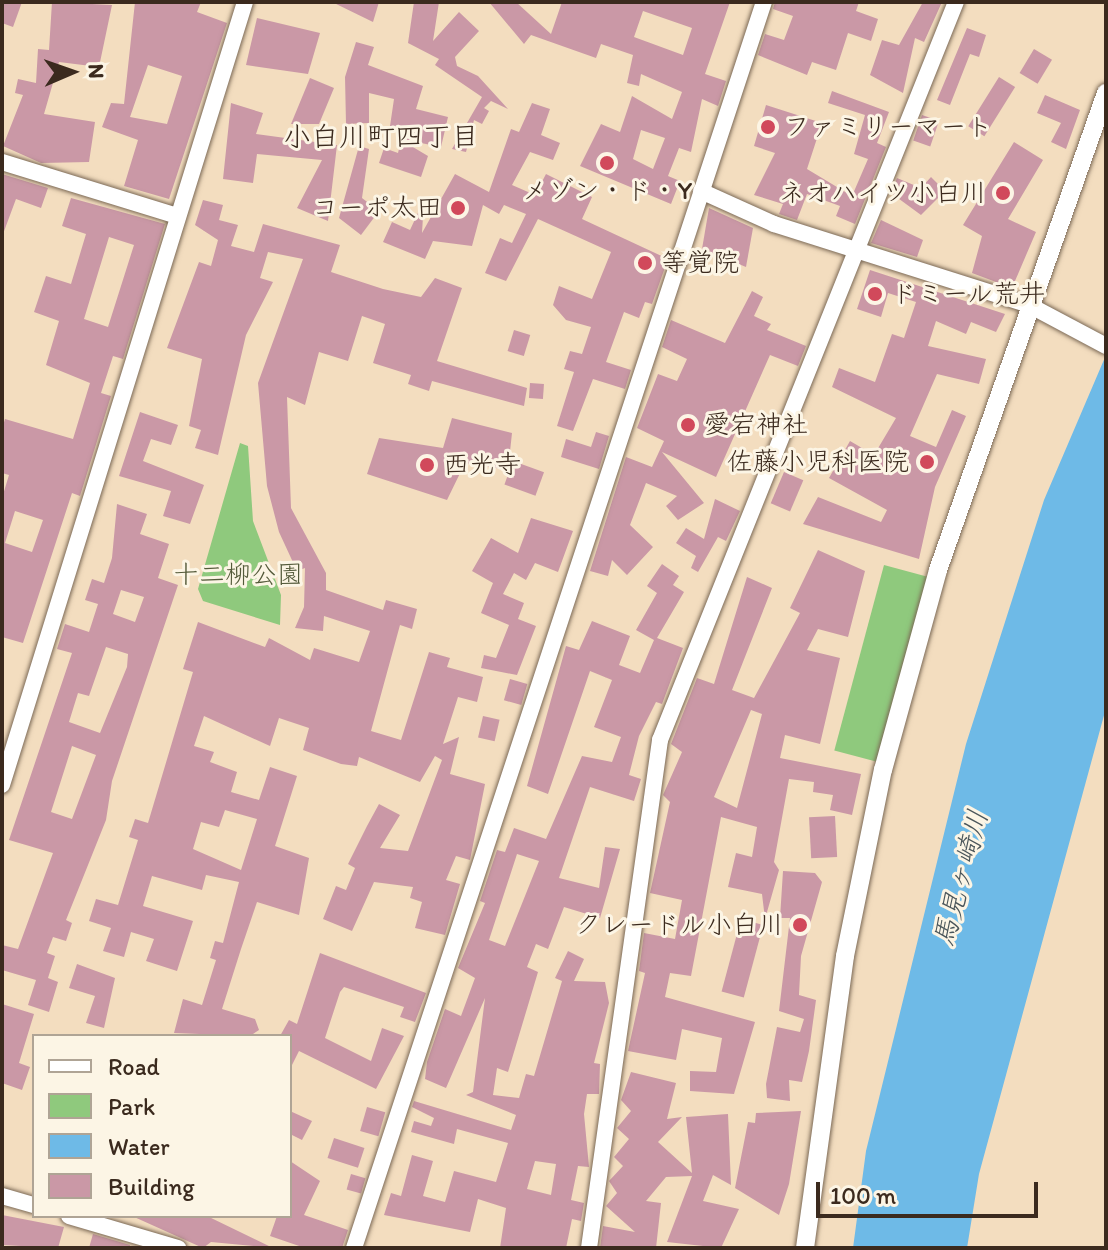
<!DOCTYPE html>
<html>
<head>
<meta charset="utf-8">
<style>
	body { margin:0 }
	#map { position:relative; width:1108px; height:1250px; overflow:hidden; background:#f3ddbf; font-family:Itim,"Klee One",sans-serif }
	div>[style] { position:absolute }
	.green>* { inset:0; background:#8fc97d; transform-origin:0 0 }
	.water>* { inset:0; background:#6ebae7 }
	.building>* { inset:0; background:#ca98a6; transform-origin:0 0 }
	.roads { filter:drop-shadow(0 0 2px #7b6956) drop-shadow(0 0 2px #7b6956) }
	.minor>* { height:16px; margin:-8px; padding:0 8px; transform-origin:8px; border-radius:8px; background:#fff }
	.tertiary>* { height:18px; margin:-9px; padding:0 9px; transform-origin:9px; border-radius:9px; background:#fff }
	.dots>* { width:22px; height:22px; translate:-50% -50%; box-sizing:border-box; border:4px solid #fcf5e5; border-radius:50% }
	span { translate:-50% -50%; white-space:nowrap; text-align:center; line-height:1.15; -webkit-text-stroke:6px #fcf5e5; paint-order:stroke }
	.poi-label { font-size:26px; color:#3b2a1e }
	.left { translate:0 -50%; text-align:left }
	.right { translate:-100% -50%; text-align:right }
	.park-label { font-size:26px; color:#545a3a }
	.neighbourhood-label { font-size:28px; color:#3b2a1e }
	.water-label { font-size:28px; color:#4a555a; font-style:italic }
	.frame { position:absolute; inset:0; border:4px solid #3b2a1e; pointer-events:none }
	.legend { position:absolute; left:32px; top:1034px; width:260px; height:184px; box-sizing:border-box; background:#fcf5e5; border:2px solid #afa495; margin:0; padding:10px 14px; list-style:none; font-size:24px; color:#3b2a1e }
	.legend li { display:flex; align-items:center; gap:16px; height:40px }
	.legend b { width:40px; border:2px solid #afa495 }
	.north { position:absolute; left:32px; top:32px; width:80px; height:80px; -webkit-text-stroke:6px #fcf5e5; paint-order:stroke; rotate:88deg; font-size:22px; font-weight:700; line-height:32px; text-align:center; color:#3b2a1e }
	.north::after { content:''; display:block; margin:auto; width:28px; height:36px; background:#3b2a1e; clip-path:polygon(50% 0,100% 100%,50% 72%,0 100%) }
	.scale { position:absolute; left:816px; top:1182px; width:222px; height:36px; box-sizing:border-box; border:4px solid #3b2a1e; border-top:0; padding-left:10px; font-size:24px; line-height:28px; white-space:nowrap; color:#3b2a1e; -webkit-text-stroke:6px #fcf5e5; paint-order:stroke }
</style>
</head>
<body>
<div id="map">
	<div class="green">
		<i style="clip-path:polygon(240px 443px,248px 446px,253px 521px,281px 595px,280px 625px,203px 601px,198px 589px)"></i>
		<i style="left:884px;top:565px;width:46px;height:192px;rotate:15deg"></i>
	</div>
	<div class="water">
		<i style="clip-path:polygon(1106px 355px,1106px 708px,979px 1174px,967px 1248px,853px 1248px,866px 1151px,966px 744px,1044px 500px)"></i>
	</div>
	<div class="building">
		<i style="clip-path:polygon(2px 2px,22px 2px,13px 27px,2px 23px)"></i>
		<i style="clip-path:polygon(52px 2px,112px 5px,99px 67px,59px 62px,44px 114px,95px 122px,89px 162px,41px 163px,3px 146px,23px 95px,15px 93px,18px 79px,36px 83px,38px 49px,49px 50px)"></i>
		<i style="clip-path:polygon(evenodd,135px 2px,201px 2px,197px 12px,227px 23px,169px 199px,124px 186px,138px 140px,102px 127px,111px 103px,124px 104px,135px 2px,148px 65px,182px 76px,167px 124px,130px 117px,148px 65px)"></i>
		<i style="clip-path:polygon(332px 2px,379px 2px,373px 22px)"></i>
		<i style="clip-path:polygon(414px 2px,439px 2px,433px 41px,459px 12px,479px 31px,455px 57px,457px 66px,478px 76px,508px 109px,491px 101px,484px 108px,489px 111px,482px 124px,474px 120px,466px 152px,452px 149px,482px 97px,435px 65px,439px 59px,408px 43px)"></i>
		<i style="clip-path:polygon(evenodd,489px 2px,516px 2px,551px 34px,562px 2px,730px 2px,705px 74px,726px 81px,718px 106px,702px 99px,691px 152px,679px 148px,668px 176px,680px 181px,671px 204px,580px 166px,601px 124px,620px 132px,632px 96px,672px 119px,682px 92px,641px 74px,639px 86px,627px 83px,633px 55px,601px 44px,596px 58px,531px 35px,524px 44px,489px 2px,643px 11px,692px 28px,683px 55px,634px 37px,643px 11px,489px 2px,641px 130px,665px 138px,653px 169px,633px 159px,641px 130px)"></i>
		<i style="clip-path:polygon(775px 2px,859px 2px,856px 11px,878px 19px,871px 41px,848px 33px,836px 70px,812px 62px,807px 75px,758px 55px,765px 34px,784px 40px,793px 16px,773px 9px)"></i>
		<i style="clip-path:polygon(923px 2px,942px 2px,924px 42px,915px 38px,903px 93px,870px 75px,882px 40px,899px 45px)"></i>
		<i style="clip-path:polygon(257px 18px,320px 33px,308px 74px,246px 65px)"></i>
		<i style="clip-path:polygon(967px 28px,986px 35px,979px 57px,970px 54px,950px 105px,937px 100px)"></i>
		<i style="clip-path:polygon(356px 42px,374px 47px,368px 65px,423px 86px,416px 109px,448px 117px,441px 147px,401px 139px,403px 130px,390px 126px,394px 99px,369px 93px,369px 123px,346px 124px,345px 77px)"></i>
		<i style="left:1034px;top:49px;width:21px;height:28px;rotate:31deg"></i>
		<i style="left:999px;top:77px;width:19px;height:58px;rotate:32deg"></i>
		<i style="clip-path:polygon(310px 78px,334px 88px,319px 124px,291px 124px)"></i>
		<i style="clip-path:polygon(832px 91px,889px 112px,877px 143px,886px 147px,855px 224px,836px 216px,840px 206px,807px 194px,797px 220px,779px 214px,783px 204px,754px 195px,775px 153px,754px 146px,766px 105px,822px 123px,807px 169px,852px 196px,868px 159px,854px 154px,865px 115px,828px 103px)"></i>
		<i style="clip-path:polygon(1045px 95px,1080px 110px,1066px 149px,1051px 142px,1061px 123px,1037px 113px)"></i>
		<i style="clip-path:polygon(231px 103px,263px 113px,256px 134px,337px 145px,328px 221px,297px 208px,322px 160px,257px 154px,253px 183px,223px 179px)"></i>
		<i style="clip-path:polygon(532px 103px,550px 109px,541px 135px,560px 143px,553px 160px,530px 152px,512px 185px,535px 195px,546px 174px,592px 197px,582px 219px,668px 259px,652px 304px,645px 302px,639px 318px,624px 312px,606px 362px,631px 370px,625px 389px,593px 379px,573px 431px,557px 426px,574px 372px,564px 369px,570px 351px,582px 354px,591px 327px,566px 320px,553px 305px,559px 286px,592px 299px,611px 252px,538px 219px,506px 281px,485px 273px,500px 238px,512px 243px,526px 214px,504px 205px,499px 214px,483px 205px,472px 246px,433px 241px,425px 259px,383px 242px,392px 222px,410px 230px,424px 200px,422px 233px,455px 174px,489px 192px,511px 129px,519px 132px)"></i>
		<i style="left:922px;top:115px;width:18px;height:27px;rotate:19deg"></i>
		<i style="clip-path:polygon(401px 140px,428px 156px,421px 177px,379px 163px,384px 148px,398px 153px)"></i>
		<i style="clip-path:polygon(1014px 142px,1043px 160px,1008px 219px,1036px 232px,1012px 288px,972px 273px,982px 236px,963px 225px)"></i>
		<i style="clip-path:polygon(359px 146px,369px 149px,362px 198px,379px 211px,361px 235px,339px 218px)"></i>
		<i style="clip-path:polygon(2px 174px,48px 188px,41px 208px,16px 199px,3px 234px)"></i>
		<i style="clip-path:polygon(931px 177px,945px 191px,921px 215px,891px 193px,897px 178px,921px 188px)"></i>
		<i style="clip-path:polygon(evenodd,71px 198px,165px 224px,123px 359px,113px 356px,101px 393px,111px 396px,80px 496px,72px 493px,23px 643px,2px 637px,2px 498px,9px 475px,2px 473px,2px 429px,5px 419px,73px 439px,90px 383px,46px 365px,59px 321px,34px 312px,46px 276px,71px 284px,86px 234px,62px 226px,71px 198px,109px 237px,134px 245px,108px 327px,84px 319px,109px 237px,71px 198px,15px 511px,43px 520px,32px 552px,5px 543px,15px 511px)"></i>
		<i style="clip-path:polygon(evenodd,203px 200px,223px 205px,219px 220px,238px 225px,231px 246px,254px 252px,263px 224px,340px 245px,331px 272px,383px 289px,421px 297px,435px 278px,462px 288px,437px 361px,527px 388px,524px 406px,432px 381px,429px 391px,408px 384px,411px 375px,373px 363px,385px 324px,362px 316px,348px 361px,319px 352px,305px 405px,287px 397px,291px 508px,326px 573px,326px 590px,383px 610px,386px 600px,417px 609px,412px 629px,400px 625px,371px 731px,401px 740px,429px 652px,450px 658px,447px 667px,483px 677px,477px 702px,458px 697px,443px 744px,459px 737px,450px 774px,485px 784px,470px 860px,456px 856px,446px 880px,460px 884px,445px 935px,415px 928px,422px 902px,410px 898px,413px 887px,374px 882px,352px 931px,323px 919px,336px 886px,346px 890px,355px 868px,348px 864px,367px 826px,379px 804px,400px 815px,380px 848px,408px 851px,442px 760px,435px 756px,420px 782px,359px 757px,357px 766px,341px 764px,303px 750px,309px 728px,279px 718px,270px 746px,204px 716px,194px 746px,214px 752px,210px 762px,237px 772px,231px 792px,259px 800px,270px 767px,297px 776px,275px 846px,309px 858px,299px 915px,257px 902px,241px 949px,222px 1009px,255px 1019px,259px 1030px,250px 1036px,174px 1033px,183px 999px,202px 1005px,216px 960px,210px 958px,215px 941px,223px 943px,239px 882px,206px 875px,202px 890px,152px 876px,143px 906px,193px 921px,177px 971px,146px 961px,154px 939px,131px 932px,124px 957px,103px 951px,111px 928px,89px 921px,96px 899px,118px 905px,138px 840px,129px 837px,135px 819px,148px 823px,193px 672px,183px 669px,198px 622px,265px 647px,269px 638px,310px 660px,314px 648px,359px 662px,370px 631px,324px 616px,323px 631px,295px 628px,304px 607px,305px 568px,297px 571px,279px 532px,267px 486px,258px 383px,303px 259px,268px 252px,260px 278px,273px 282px,246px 335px,218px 455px,195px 448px,201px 430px,189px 426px,202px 359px,167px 348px,199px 262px,211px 266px,218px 240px,195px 225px,203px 200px,225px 810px,257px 819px,241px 870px,193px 849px,201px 822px,219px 827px,225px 810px)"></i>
		<i style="clip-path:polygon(709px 208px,753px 228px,746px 267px,702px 249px)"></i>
		<i style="clip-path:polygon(881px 220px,923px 240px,917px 257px,871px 243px)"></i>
		<i style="clip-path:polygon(870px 270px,1005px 314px,996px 332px,971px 322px,966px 334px,936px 321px,928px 346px,986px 359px,979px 384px,937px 374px,910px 436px,936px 447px,952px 410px,966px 416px,935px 487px,919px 559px,803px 524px,818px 497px,881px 522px,887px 510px,829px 478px,850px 441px,874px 455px,896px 418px,832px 387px,839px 368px,875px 382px,892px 334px,904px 338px,916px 302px,888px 293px,881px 317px,857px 309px)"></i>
		<i style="clip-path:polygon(752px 291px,763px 297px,754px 316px,771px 324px,767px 330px,806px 346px,798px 366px,770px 355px,716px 477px,662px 452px,704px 503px,678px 520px,666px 506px,677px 496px,646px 483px,630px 525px,653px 547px,627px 575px,612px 560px,608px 576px,590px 571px,626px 457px,652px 467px,664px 441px,637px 428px,658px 374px,677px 381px,687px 359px,662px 347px,671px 320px,725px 343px)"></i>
		<i style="left:514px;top:330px;width:17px;height:22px;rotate:17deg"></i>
		<i style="left:530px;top:383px;width:14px;height:15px;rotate:4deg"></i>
		<i style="clip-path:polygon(140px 412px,178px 425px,171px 445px,151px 439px,143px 461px,204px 485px,190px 524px,163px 516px,171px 491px,119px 476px)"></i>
		<i style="clip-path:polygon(452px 418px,512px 433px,508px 470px,465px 463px,447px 500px,367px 474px,379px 438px,443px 448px)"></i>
		<i style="clip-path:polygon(596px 432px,609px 436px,599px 469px,561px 457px,566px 439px,591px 447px)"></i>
		<i style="left:513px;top:461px;width:33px;height:25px;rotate:20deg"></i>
		<i style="left:784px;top:472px;width:21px;height:34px;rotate:23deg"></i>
		<i style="clip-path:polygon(715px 499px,740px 511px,726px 541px,718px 537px,698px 572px,691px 568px,696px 556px,676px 543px,686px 528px,704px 539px)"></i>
		<i style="clip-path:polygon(evenodd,117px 504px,147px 514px,140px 534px,169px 544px,158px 578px,178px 585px,112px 781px,106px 820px,66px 920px,72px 923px,66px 941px,53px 937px,47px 953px,55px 956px,48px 978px,58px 982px,49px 1012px,28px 1005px,36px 980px,2px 970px,2px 945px,18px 949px,53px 853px,9px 840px,72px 653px,57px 649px,65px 624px,89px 632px,98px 604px,85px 600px,92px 579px,104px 583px,112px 558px,117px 504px,121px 590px,144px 597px,135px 622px,113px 614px,121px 590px,117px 504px,106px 647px,128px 654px,127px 667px,100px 733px,69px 722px,78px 693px,89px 696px,106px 647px,117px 504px,72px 746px,96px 755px,72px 819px,51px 812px,72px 746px)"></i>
		<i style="clip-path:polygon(531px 518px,573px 531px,558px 572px,535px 563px,526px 580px,514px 573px,503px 594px,524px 603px,518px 619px,536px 626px,517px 675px,481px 668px,484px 655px,496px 658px,509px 625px,481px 613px,493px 583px,472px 571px,491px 538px,518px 553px)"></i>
		<i style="clip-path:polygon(evenodd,818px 550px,865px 571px,848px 637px,818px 629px,807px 650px,840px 658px,820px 744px,785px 735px,780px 758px,861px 774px,852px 815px,830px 810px,833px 795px,813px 792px,814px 782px,789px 779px,774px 862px,779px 870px,765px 919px,762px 894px,728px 887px,736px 853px,752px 857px,757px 827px,721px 817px,691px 976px,670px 973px,665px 997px,755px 1022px,734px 1094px,690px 1091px,690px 1071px,716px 1072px,722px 1038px,682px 1029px,676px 1060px,628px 1051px,645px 973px,639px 971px,644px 933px,675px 939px,682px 900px,650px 893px,670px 802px,663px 795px,682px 752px,671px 744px,697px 678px,714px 684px,747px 577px,772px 588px,732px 690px,754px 698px,800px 613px,790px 608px,818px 550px,751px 710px,762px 714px,737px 808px,714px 797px,751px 710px)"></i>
		<i style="clip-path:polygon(evenodd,662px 564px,679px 576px,673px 585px,684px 592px,657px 638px,683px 648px,662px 704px,656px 702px,639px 736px,629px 775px,641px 779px,634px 801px,590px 787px,559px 878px,599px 888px,605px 847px,620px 849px,600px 918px,564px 907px,548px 949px,536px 944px,527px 967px,538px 972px,508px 1072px,497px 1068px,493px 1095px,519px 1098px,526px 1074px,534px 1076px,562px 981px,555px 978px,568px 951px,584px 959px,574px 981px,605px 982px,609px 1003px,594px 1063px,600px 1064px,599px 1094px,587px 1094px,584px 1114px,589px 1167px,578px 1166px,571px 1200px,584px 1203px,581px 1221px,572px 1219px,566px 1248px,500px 1248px,506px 1208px,478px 1199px,470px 1232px,384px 1215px,391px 1193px,401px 1196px,412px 1155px,433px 1161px,423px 1196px,445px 1202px,454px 1171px,496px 1182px,508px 1143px,457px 1129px,454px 1144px,411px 1132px,414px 1121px,431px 1126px,434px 1118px,412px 1107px,414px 1101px,511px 1130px,516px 1115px,466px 1095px,473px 1092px,485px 998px,446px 1088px,425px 1079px,427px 1062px,445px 1009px,461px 1016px,475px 978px,458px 968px,485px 903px,480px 901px,497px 850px,505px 852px,514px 828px,546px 839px,582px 756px,612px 762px,621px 737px,594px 727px,612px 680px,590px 671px,548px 794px,527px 786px,566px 646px,579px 650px,592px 621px,630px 636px,619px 665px,640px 673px,654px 640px,636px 630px,657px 593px,647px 586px,662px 564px,517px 854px,539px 861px,505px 946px,489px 940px,517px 854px,662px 564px,535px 1161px,556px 1164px,551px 1195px,527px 1189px,535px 1161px)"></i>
		<i style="left:510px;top:679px;width:18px;height:22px;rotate:16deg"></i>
		<i style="left:483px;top:716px;width:17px;height:22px;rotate:13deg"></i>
		<i style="left:835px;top:816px;width:41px;height:26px;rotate:87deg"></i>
		<i style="clip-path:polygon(783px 871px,815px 873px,822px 882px,801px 956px,799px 995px,816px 1000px,809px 1051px,802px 1082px,789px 1080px,790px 1101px,767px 1098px,766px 1084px,777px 1027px,800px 1032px,804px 1019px,779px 1011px,790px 918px,780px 918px)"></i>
		<i style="left:741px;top:919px;width:23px;height:75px;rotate:15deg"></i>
		<i style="clip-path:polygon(320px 953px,426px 993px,415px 1022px,400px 1017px,404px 1007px,344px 987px,340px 992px,325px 1038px,371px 1061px,382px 1028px,404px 1036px,376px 1089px,299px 1051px,290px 1069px,290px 1036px,280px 1036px,289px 1020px,297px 1024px)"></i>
		<i style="clip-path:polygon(77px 964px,115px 978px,104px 1028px,86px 1023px,95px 996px,69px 988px)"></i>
		<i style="clip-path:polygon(2px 1004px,34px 1014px,19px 1063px,30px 1067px,22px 1090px,2px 1083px)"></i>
		<i style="clip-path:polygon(631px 1072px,676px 1083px,667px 1119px,682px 1117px,658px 1142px,692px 1173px,686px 1117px,728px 1114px,731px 1185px,713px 1175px,703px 1201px,739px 1209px,721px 1248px,667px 1242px,692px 1176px,666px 1177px,646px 1201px,661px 1203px,656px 1248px,600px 1248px,603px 1226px,635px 1232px,606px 1206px,617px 1193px,609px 1181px,623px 1166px,614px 1157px,629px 1139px,617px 1128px,631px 1111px,621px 1100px)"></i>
		<i style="left:367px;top:1107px;width:19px;height:25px;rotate:16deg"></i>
		<i style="clip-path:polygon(290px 1111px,312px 1121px,302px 1140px,290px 1134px)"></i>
		<i style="clip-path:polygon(801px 1111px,789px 1184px,779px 1215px,735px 1188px,748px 1122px,755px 1123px,756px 1113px)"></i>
		<i style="left:334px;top:1138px;width:32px;height:21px;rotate:18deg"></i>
		<i style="clip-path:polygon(290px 1161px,320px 1181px,304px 1215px,348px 1230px,342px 1248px,305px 1248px,270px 1236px,277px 1216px,290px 1216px)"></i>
		<i style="left:351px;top:1174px;width:15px;height:16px;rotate:16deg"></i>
		<i style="clip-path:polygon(2px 1215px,64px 1227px,58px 1248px,2px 1245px)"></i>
		<i style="clip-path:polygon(132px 1216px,207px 1216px,273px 1248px,211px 1242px,203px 1248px)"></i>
		<i style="clip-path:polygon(93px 1234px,130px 1245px,130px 1248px,89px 1248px)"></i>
	</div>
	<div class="roads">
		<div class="minor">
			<i style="left:2px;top:162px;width:183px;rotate:17.1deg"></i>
			<i style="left:701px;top:191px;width:80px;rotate:24.3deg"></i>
			<i style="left:774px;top:224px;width:268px;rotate:17.6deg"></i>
			<i style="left:1029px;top:305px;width:87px;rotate:28deg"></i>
			<i style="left:2px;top:785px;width:820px;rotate:-72.76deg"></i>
			<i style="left:2px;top:1196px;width:33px;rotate:16deg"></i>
			<i style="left:69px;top:1216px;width:114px;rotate:16.4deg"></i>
			<i style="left:354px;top:1248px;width:1312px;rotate:-71.79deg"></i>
			<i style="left:589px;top:1248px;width:513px;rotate:-82.04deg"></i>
			<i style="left:660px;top:740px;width:795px;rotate:-68.15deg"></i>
		</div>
		<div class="tertiary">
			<i style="left:805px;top:1248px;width:295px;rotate:-82.2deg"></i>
			<i style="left:845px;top:956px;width:190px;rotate:-78.5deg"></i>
			<i style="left:883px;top:770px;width:207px;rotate:-74.6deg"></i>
			<i style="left:938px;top:570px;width:506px;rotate:-70.6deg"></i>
		</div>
	</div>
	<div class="dots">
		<i style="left:768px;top:127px;background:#d1495b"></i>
		<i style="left:607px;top:163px;background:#d1495b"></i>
		<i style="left:1003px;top:193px;background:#d1495b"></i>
		<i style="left:458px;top:208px;background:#d1495b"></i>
		<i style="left:645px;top:263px;background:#d1495b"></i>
		<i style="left:875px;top:294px;background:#d1495b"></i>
		<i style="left:688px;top:425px;background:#d1495b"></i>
		<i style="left:927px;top:462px;background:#d1495b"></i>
		<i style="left:427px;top:465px;background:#d1495b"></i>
		<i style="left:800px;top:925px;background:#d1495b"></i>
	</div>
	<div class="poi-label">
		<span class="left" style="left:784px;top:127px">ファミリーマート</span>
		<span style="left:607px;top:191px">メゾン・ド・Y</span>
		<span class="right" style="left:987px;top:193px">ネオハイツ小白川</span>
		<span class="right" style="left:442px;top:208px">コーポ太田</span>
		<span class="left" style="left:661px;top:263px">等覚院</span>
		<span class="left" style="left:891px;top:294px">ドミール荒井</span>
		<span class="left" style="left:704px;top:425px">愛宕神社</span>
		<span class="right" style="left:909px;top:462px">佐藤小児科医院</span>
		<span class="left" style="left:443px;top:465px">西光寺</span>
		<span class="right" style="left:784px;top:925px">クレードル小白川</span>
	</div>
	<div class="park-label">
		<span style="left:238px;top:575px">十二柳公園</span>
	</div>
	<div class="neighbourhood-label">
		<span style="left:381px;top:136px">小白川町四丁目</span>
	</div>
	<div class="water-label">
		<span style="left:960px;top:878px;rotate:-75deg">馬見ヶ崎川</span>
	</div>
	<div class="frame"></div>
	<ul class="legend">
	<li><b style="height:10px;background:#fff"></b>Road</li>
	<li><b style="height:22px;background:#8fc97d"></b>Park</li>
	<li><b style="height:22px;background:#6ebae7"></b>Water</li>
	<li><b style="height:22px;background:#ca98a6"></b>Building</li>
	</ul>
	<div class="north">N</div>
	<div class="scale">100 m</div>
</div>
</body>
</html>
